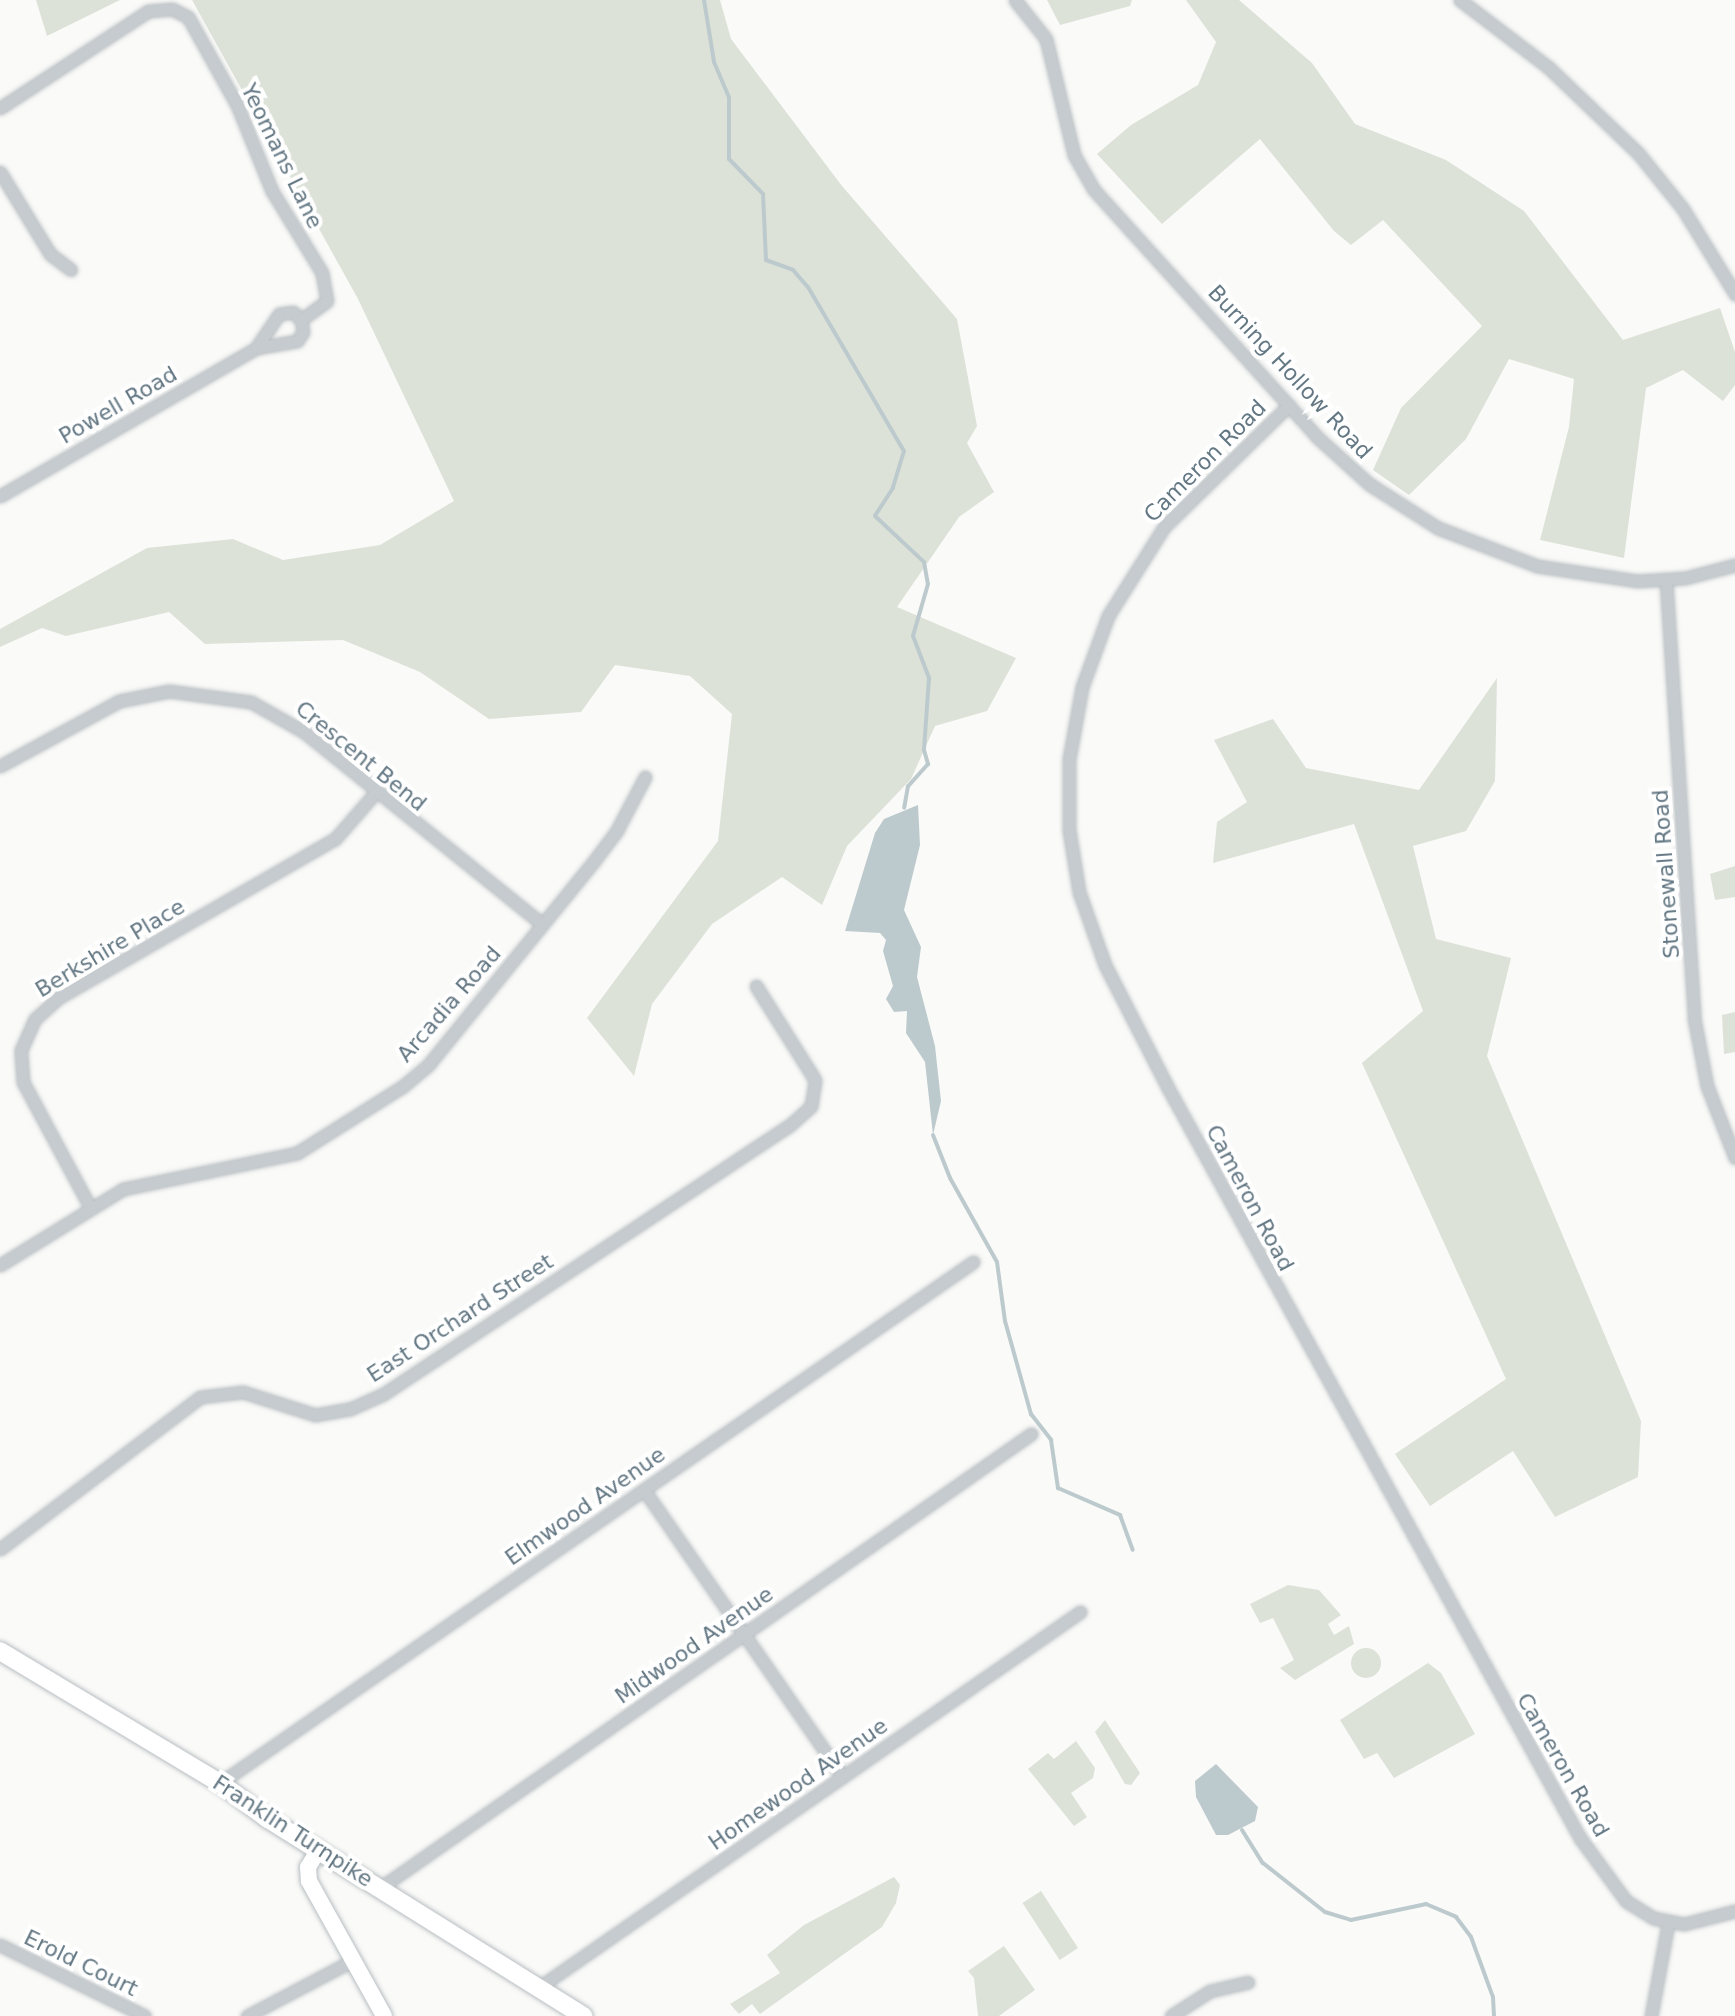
<!DOCTYPE html>
<html>
<head>
<meta charset="utf-8">
<style>
	body { margin:0 }
	#map { position:relative; width:1735px; height:2016px; overflow:hidden; background:#fafaf8; font-family:"DejaVu Sans",sans-serif }
	div>[style] { position:absolute }
	.green>* { inset:0; background:#dce2d8; transform-origin:0 0 }
	.round { border-radius:50% }
	.water>* { inset:0; background:#bdcacd }
	.stream>* { height:4px; margin:-2px; padding:0 2px; transform-origin:2px; border-radius:2px; background:#bdcacd }
	.roads { filter:drop-shadow(0 0 2px #b8bec2) drop-shadow(0 0 2px #b8bec2) }
	.street>* { height:11px; margin:-5.5px; padding:0 5.5px; transform-origin:5.5px; border-radius:5.5px; background:#c5cbce }
	.secondary>* { height:16px; margin:-8px; padding:0 8px; transform-origin:8px; border-radius:8px; background:#fff }
	.primary>* { height:18px; margin:-9px; padding:0 9px; transform-origin:9px; border-radius:9px; background:#fff }
	span { translate:-50% -50%; white-space:nowrap; text-align:center; line-height:1.15; -webkit-text-stroke:8px #fff; paint-order:stroke }
	.street-label { font-size:22px; color:#647884 }
</style>
</head>
<body>
<div id="map">
	<div class="green">
		<i style="clip-path:polygon(36px 0,120px 0,47px 36px)"></i>
		<i style="clip-path:polygon(192px 0,720px 0,731px 39px,842px 186px,957px 319px,977px 426px,967px 443px,994px 492px,959px 517px,897px 607px,1016px 658px,987px 711px,935px 726px,911px 779px,847px 846px,822px 905px,782px 877px,712px 924px,652px 1004px,634px 1076px,587px 1018px,718px 841px,732px 714px,690px 676px,615px 665px,581px 712px,489px 719px,420px 672px,343px 640px,205px 644px,169px 612px,66px 636px,42px 628px,0 647px,0 629px,147px 548px,233px 539px,283px 560px,380px 545px,454px 501px,358px 299px)"></i>
		<i style="clip-path:polygon(1047px 0,1132px 0,1130px 6px,1060px 25px)"></i>
		<i style="clip-path:polygon(1186px 0,1239px 0,1312px 63px,1355px 124px,1446px 160px,1524px 211px,1623px 340px,1720px 308px,1735px 352px,1735px 385px,1723px 401px,1683px 370px,1646px 388px,1624px 558px,1540px 540px,1569px 427px,1574px 379px,1509px 359px,1466px 439px,1409px 495px,1373px 470px,1401px 408px,1482px 326px,1383px 220px,1351px 245px,1334px 231px,1260px 139px,1162px 224px,1097px 154px,1131px 125px,1198px 85px,1216px 42px)"></i>
		<i style="clip-path:polygon(1497px 678px,1495px 781px,1466px 831px,1413px 846px,1436px 939px,1511px 958px,1487px 1056px,1641px 1421px,1638px 1477px,1555px 1517px,1513px 1451px,1430px 1506px,1395px 1454px,1506px 1379px,1362px 1063px,1423px 1011px,1354px 824px,1213px 863px,1217px 822px,1247px 802px,1214px 740px,1273px 719px,1306px 768px,1419px 790px)"></i>
		<i style="clip-path:polygon(1735px 866px,1735px 897px,1715px 900px,1710px 874px)"></i>
		<i style="clip-path:polygon(1735px 1012px,1735px 1052px,1724px 1054px,1722px 1015px)"></i>
		<i style="clip-path:polygon(1288px 1585px,1319px 1590px,1341px 1615px,1328px 1624px,1334px 1635px,1349px 1626px,1354px 1644px,1295px 1680px,1280px 1668px,1294px 1660px,1273px 1618px,1260px 1623px,1250px 1604px)"></i>
		<i class="round" style="left:1351px;top:1648px;width:30px;height:30px"></i>
		<i style="clip-path:polygon(1428px 1663px,1441px 1673px,1475px 1734px,1394px 1778px,1377px 1753px,1364px 1759px,1340px 1720px)"></i>
		<i style="clip-path:polygon(1105px 1720px,1140px 1773px,1131px 1785px,1125px 1784px,1095px 1732px)"></i>
		<i style="clip-path:polygon(1076px 1741px,1095px 1768px,1093px 1778px,1071px 1793px,1087px 1817px,1074px 1826px,1028px 1769px,1048px 1753px,1054px 1759px)"></i>
		<i style="clip-path:polygon(894px 1877px,900px 1885px,896px 1903px,882px 1927px,760px 2014px,752px 2004px,739px 2014px,730px 2004px,780px 1973px,767px 1955px,804px 1925px)"></i>
		<i style="left:1041px;top:1891px;width:68px;height:22px;rotate:57deg"></i>
		<i style="clip-path:polygon(1004px 1946px,1035px 1990px,999px 2016px,978px 2016px,974px 1978px,968px 1971px)"></i>
	</div>
	<div class="water">
		<i style="clip-path:polygon(918px 805px,920px 845px,904px 910px,921px 947px,917px 977px,935px 1046px,941px 1101px,933px 1135px,925px 1062px,906px 1033px,907px 1011px,894px 1012px,886px 999px,893px 986px,883px 951px,886px 940px,880px 933px,845px 931px,875px 833px,884px 819px)"></i>
		<i style="clip-path:polygon(1216px 1764px,1258px 1807px,1255px 1821px,1228px 1835px,1216px 1835px,1196px 1797px,1195px 1781px)"></i>
	</div>
	<div class="stream">
		<i style="left:704px;top:0;width:63px;rotate:80.8deg"></i>
		<i style="left:714px;top:62px;width:38px;rotate:67deg"></i>
		<i style="left:729px;top:97px;width:62px;rotate:90deg"></i>
		<i style="left:729px;top:159px;width:49px;rotate:45.8deg"></i>
		<i style="left:763px;top:194px;width:66px;rotate:87.4deg"></i>
		<i style="left:766px;top:260px;width:29px;rotate:20deg"></i>
		<i style="left:793px;top:270px;width:23px;rotate:49deg"></i>
		<i style="left:808px;top:287px;width:190px;rotate:59.7deg"></i>
		<i style="left:904px;top:451px;width:39px;rotate:107deg"></i>
		<i style="left:893px;top:488px;width:33px;rotate:123deg"></i>
		<i style="left:875px;top:516px;width:67px;rotate:43.2deg"></i>
		<i style="left:924px;top:562px;width:22px;rotate:80deg"></i>
		<i style="left:928px;top:584px;width:54px;rotate:106.1deg"></i>
		<i style="left:913px;top:636px;width:45px;rotate:69.1deg"></i>
		<i style="left:929px;top:678px;width:72px;rotate:94deg"></i>
		<i style="left:924px;top:750px;width:15px;rotate:74deg"></i>
		<i style="left:928px;top:764px;width:30px;rotate:132deg"></i>
		<i style="left:908px;top:786px;width:22px;rotate:100deg"></i>
		<i style="left:933px;top:1135px;width:46px;rotate:68.4deg"></i>
		<i style="left:950px;top:1178px;width:96px;rotate:60.8deg"></i>
		<i style="left:997px;top:1262px;width:60px;rotate:82.3deg"></i>
		<i style="left:1005px;top:1321px;width:97px;rotate:74.4deg"></i>
		<i style="left:1031px;top:1414px;width:33px;rotate:52deg"></i>
		<i style="left:1051px;top:1440px;width:49px;rotate:81.7deg"></i>
		<i style="left:1058px;top:1488px;width:68px;rotate:23.5deg"></i>
		<i style="left:1120px;top:1515px;width:37px;rotate:70deg"></i>
		<i style="left:1242px;top:1830px;width:39px;rotate:58deg"></i>
		<i style="left:1263px;top:1863px;width:79px;rotate:38.3deg"></i>
		<i style="left:1325px;top:1912px;width:27px;rotate:17deg"></i>
		<i style="left:1351px;top:1920px;width:77px;rotate:-12deg"></i>
		<i style="left:1426px;top:1904px;width:33px;rotate:23deg"></i>
		<i style="left:1456px;top:1917px;width:25px;rotate:53deg"></i>
		<i style="left:1471px;top:1937px;width:64px;rotate:69.9deg"></i>
		<i style="left:1493px;top:1997px;width:19px;rotate:87deg"></i>
	</div>
	<div class="roads">
		<div class="street">
			<i style="left:1015px;top:0;width:50px;rotate:51.5deg"></i>
			<i style="left:1046px;top:39px;width:119px;rotate:76.4deg"></i>
			<i style="left:1074px;top:155px;width:40px;rotate:60.3deg"></i>
			<i style="left:1094px;top:190px;width:333px;rotate:47.9deg"></i>
			<i style="left:1317px;top:437px;width:70px;rotate:42.1deg"></i>
			<i style="left:1369px;top:484px;width:82px;rotate:32.5deg"></i>
			<i style="left:1438px;top:528px;width:106px;rotate:21deg"></i>
			<i style="left:1537px;top:566px;width:101px;rotate:8.5deg"></i>
			<i style="left:1637px;top:581px;width:48px;rotate:-3.6deg"></i>
			<i style="left:1685px;top:578px;width:52px;rotate:-14.6deg"></i>
			<i style="left:1460px;top:0;width:111px;rotate:37.3deg"></i>
			<i style="left:1548px;top:67px;width:124px;rotate:43.7deg"></i>
			<i style="left:1638px;top:153px;width:72px;rotate:51.2deg"></i>
			<i style="left:1683px;top:209px;width:100px;rotate:58.5deg"></i>
			<i style="left:0;top:108px;width:177px;rotate:-33.2deg"></i>
			<i style="left:148px;top:11px;width:24px;rotate:-5deg"></i>
			<i style="left:172px;top:9px;width:18px;rotate:27deg"></i>
			<i style="left:188px;top:17px;width:101px;rotate:60.9deg"></i>
			<i style="left:237px;top:105px;width:93px;rotate:67.9deg"></i>
			<i style="left:272px;top:191px;width:96px;rotate:58.6deg"></i>
			<i style="left:322px;top:273px;width:28px;rotate:80deg"></i>
			<i style="left:327px;top:301px;width:32px;rotate:144deg"></i>
			<i style="left:0;top:172px;width:96px;rotate:58.6deg"></i>
			<i style="left:50px;top:254px;width:26px;rotate:37deg"></i>
			<i style="left:1289px;top:405px;width:175px;rotate:135.7deg"></i>
			<i style="left:1164px;top:527px;width:105px;rotate:122.2deg"></i>
			<i style="left:1108px;top:616px;width:76px;rotate:110.1deg"></i>
			<i style="left:1082px;top:687px;width:73px;rotate:100.2deg"></i>
			<i style="left:1069px;top:759px;width:71px;rotate:90deg"></i>
			<i style="left:1069px;top:830px;width:63px;rotate:80.8deg"></i>
			<i style="left:1079px;top:892px;width:77px;rotate:70.4deg"></i>
			<i style="left:1105px;top:965px;width:138px;rotate:62.9deg"></i>
			<i style="left:1168px;top:1088px;width:856px;rotate:61.22deg"></i>
			<i style="left:1580px;top:1838px;width:78px;rotate:53.9deg"></i>
			<i style="left:1626px;top:1901px;width:32px;rotate:32deg"></i>
			<i style="left:1653px;top:1918px;width:32px;rotate:11deg"></i>
			<i style="left:1684px;top:1924px;width:53px;rotate:-14.3deg"></i>
			<i style="left:0;top:496px;width:296px;rotate:-30deg"></i>
			<i style="left:256px;top:348px;width:42px;rotate:-9.7deg"></i>
			<i style="left:297px;top:341px;width:11px;rotate:-56deg"></i>
			<i style="left:303px;top:332px;width:12px;rotate:-99deg"></i>
			<i style="left:301px;top:320px;width:11px;rotate:-135deg"></i>
			<i style="left:293px;top:312px;width:14px;rotate:172deg"></i>
			<i style="left:279px;top:314px;width:41px;rotate:124.1deg"></i>
			<i style="left:1666px;top:580px;width:439px;rotate:86.3deg"></i>
			<i style="left:1694px;top:1018px;width:69px;rotate:79.2deg"></i>
			<i style="left:1707px;top:1086px;width:77px;rotate:68.7deg"></i>
			<i style="left:0;top:766px;width:136px;rotate:-28.6deg"></i>
			<i style="left:119px;top:701px;width:51px;rotate:-11.3deg"></i>
			<i style="left:169px;top:691px;width:83px;rotate:7.6deg"></i>
			<i style="left:251px;top:702px;width:61px;rotate:29.5deg"></i>
			<i style="left:304px;top:732px;width:306px;rotate:38.9deg"></i>
			<i style="left:90px;top:1207px;width:142px;rotate:-118.2deg"></i>
			<i style="left:23px;top:1082px;width:32px;rotate:-94deg"></i>
			<i style="left:21px;top:1050px;width:34px;rotate:-66deg"></i>
			<i style="left:35px;top:1019px;width:31px;rotate:-42deg"></i>
			<i style="left:58px;top:998px;width:319px;rotate:-29.9deg"></i>
			<i style="left:335px;top:839px;width:61px;rotate:-49deg"></i>
			<i style="left:0;top:1265px;width:145px;rotate:-31.7deg"></i>
			<i style="left:123px;top:1189px;width:178px;rotate:-11.7deg"></i>
			<i style="left:297px;top:1153px;width:124px;rotate:-32.2deg"></i>
			<i style="left:402px;top:1087px;width:35px;rotate:-40deg"></i>
			<i style="left:429px;top:1064px;width:262px;rotate:-50.9deg"></i>
			<i style="left:594px;top:861px;width:39px;rotate:-53deg"></i>
			<i style="left:617px;top:830px;width:60px;rotate:-62.2deg"></i>
			<i style="left:644px;top:1490px;width:349px;rotate:55.3deg"></i>
			<i style="left:0;top:1549px;width:251px;rotate:-37.2deg"></i>
			<i style="left:200px;top:1397px;width:43px;rotate:-6.6deg"></i>
			<i style="left:243px;top:1392px;width:76px;rotate:17.7deg"></i>
			<i style="left:315px;top:1415px;width:36px;rotate:-10deg"></i>
			<i style="left:350px;top:1409px;width:35px;rotate:-24deg"></i>
			<i style="left:382px;top:1395px;width:488px;rotate:-33.5deg"></i>
			<i style="left:789px;top:1126px;width:30px;rotate:-42deg"></i>
			<i style="left:811px;top:1106px;width:26px;rotate:-81deg"></i>
			<i style="left:815px;top:1080px;width:111px;rotate:-122.1deg"></i>
			<i style="left:220px;top:1783px;width:916px;rotate:-34.68deg"></i>
			<i style="left:380px;top:1888px;width:794px;rotate:-34.89deg"></i>
			<i style="left:0;top:1945px;width:161px;rotate:26.1deg"></i>
			<i style="left:538px;top:1988px;width:660px;rotate:-34.75deg"></i>
			<i style="left:247px;top:2016px;width:120px;rotate:-27.8deg"></i>
			<i style="left:1171px;top:2016px;width:46px;rotate:-32.7deg"></i>
			<i style="left:1210px;top:1991px;width:39px;rotate:-13deg"></i>
			<i style="left:1651px;top:2016px;width:95px;rotate:-79.6deg"></i>
		</div>
		<div class="secondary">
			<i style="left:319px;top:1849px;width:21px;rotate:121deg"></i>
			<i style="left:308px;top:1867px;width:14px;rotate:86deg"></i>
			<i style="left:309px;top:1881px;width:154px;rotate:60.9deg"></i>
		</div>
		<div class="primary">
			<i style="left:0;top:1651px;width:257px;rotate:31deg"></i>
			<i style="left:220px;top:1783px;width:60px;rotate:36.9deg"></i>
			<i style="left:268px;top:1819px;width:372px;rotate:32deg"></i>
		</div>
	</div>
	<div class="street-label">
		<span style="left:282px;top:156px;rotate:64deg">Yeomans Lane</span>
		<span style="left:1290px;top:372px;rotate:47deg">Burning Hollow Road</span>
		<span style="left:118px;top:405px;rotate:-30deg">Powell Road</span>
		<span style="left:1205px;top:461px;rotate:-45deg">Cameron Road</span>
		<span style="left:361px;top:756px;rotate:39deg">Crescent Bend</span>
		<span style="left:1666px;top:874px;rotate:-94deg">Stonewall Road</span>
		<span style="left:110px;top:948px;rotate:-31deg">Berkshire Place</span>
		<span style="left:449px;top:1004px;rotate:-49deg">Arcadia Road</span>
		<span style="left:1250px;top:1198px;rotate:62deg">Cameron Road</span>
		<span style="left:460px;top:1318px;rotate:-33deg">East Orchard Street</span>
		<span style="left:585px;top:1506px;rotate:-35deg">Elmwood Avenue</span>
		<span style="left:694px;top:1645px;rotate:-35deg">Midwood Avenue</span>
		<span style="left:1563px;top:1765px;rotate:60deg">Cameron Road</span>
		<span style="left:798px;top:1784px;rotate:-35deg">Homewood Avenue</span>
		<span style="left:293px;top:1831px;rotate:33deg">Franklin Turnpike</span>
		<span style="left:81px;top:1963px;rotate:26deg">Erold Court</span>
	</div>
</div>
</body>
</html>
